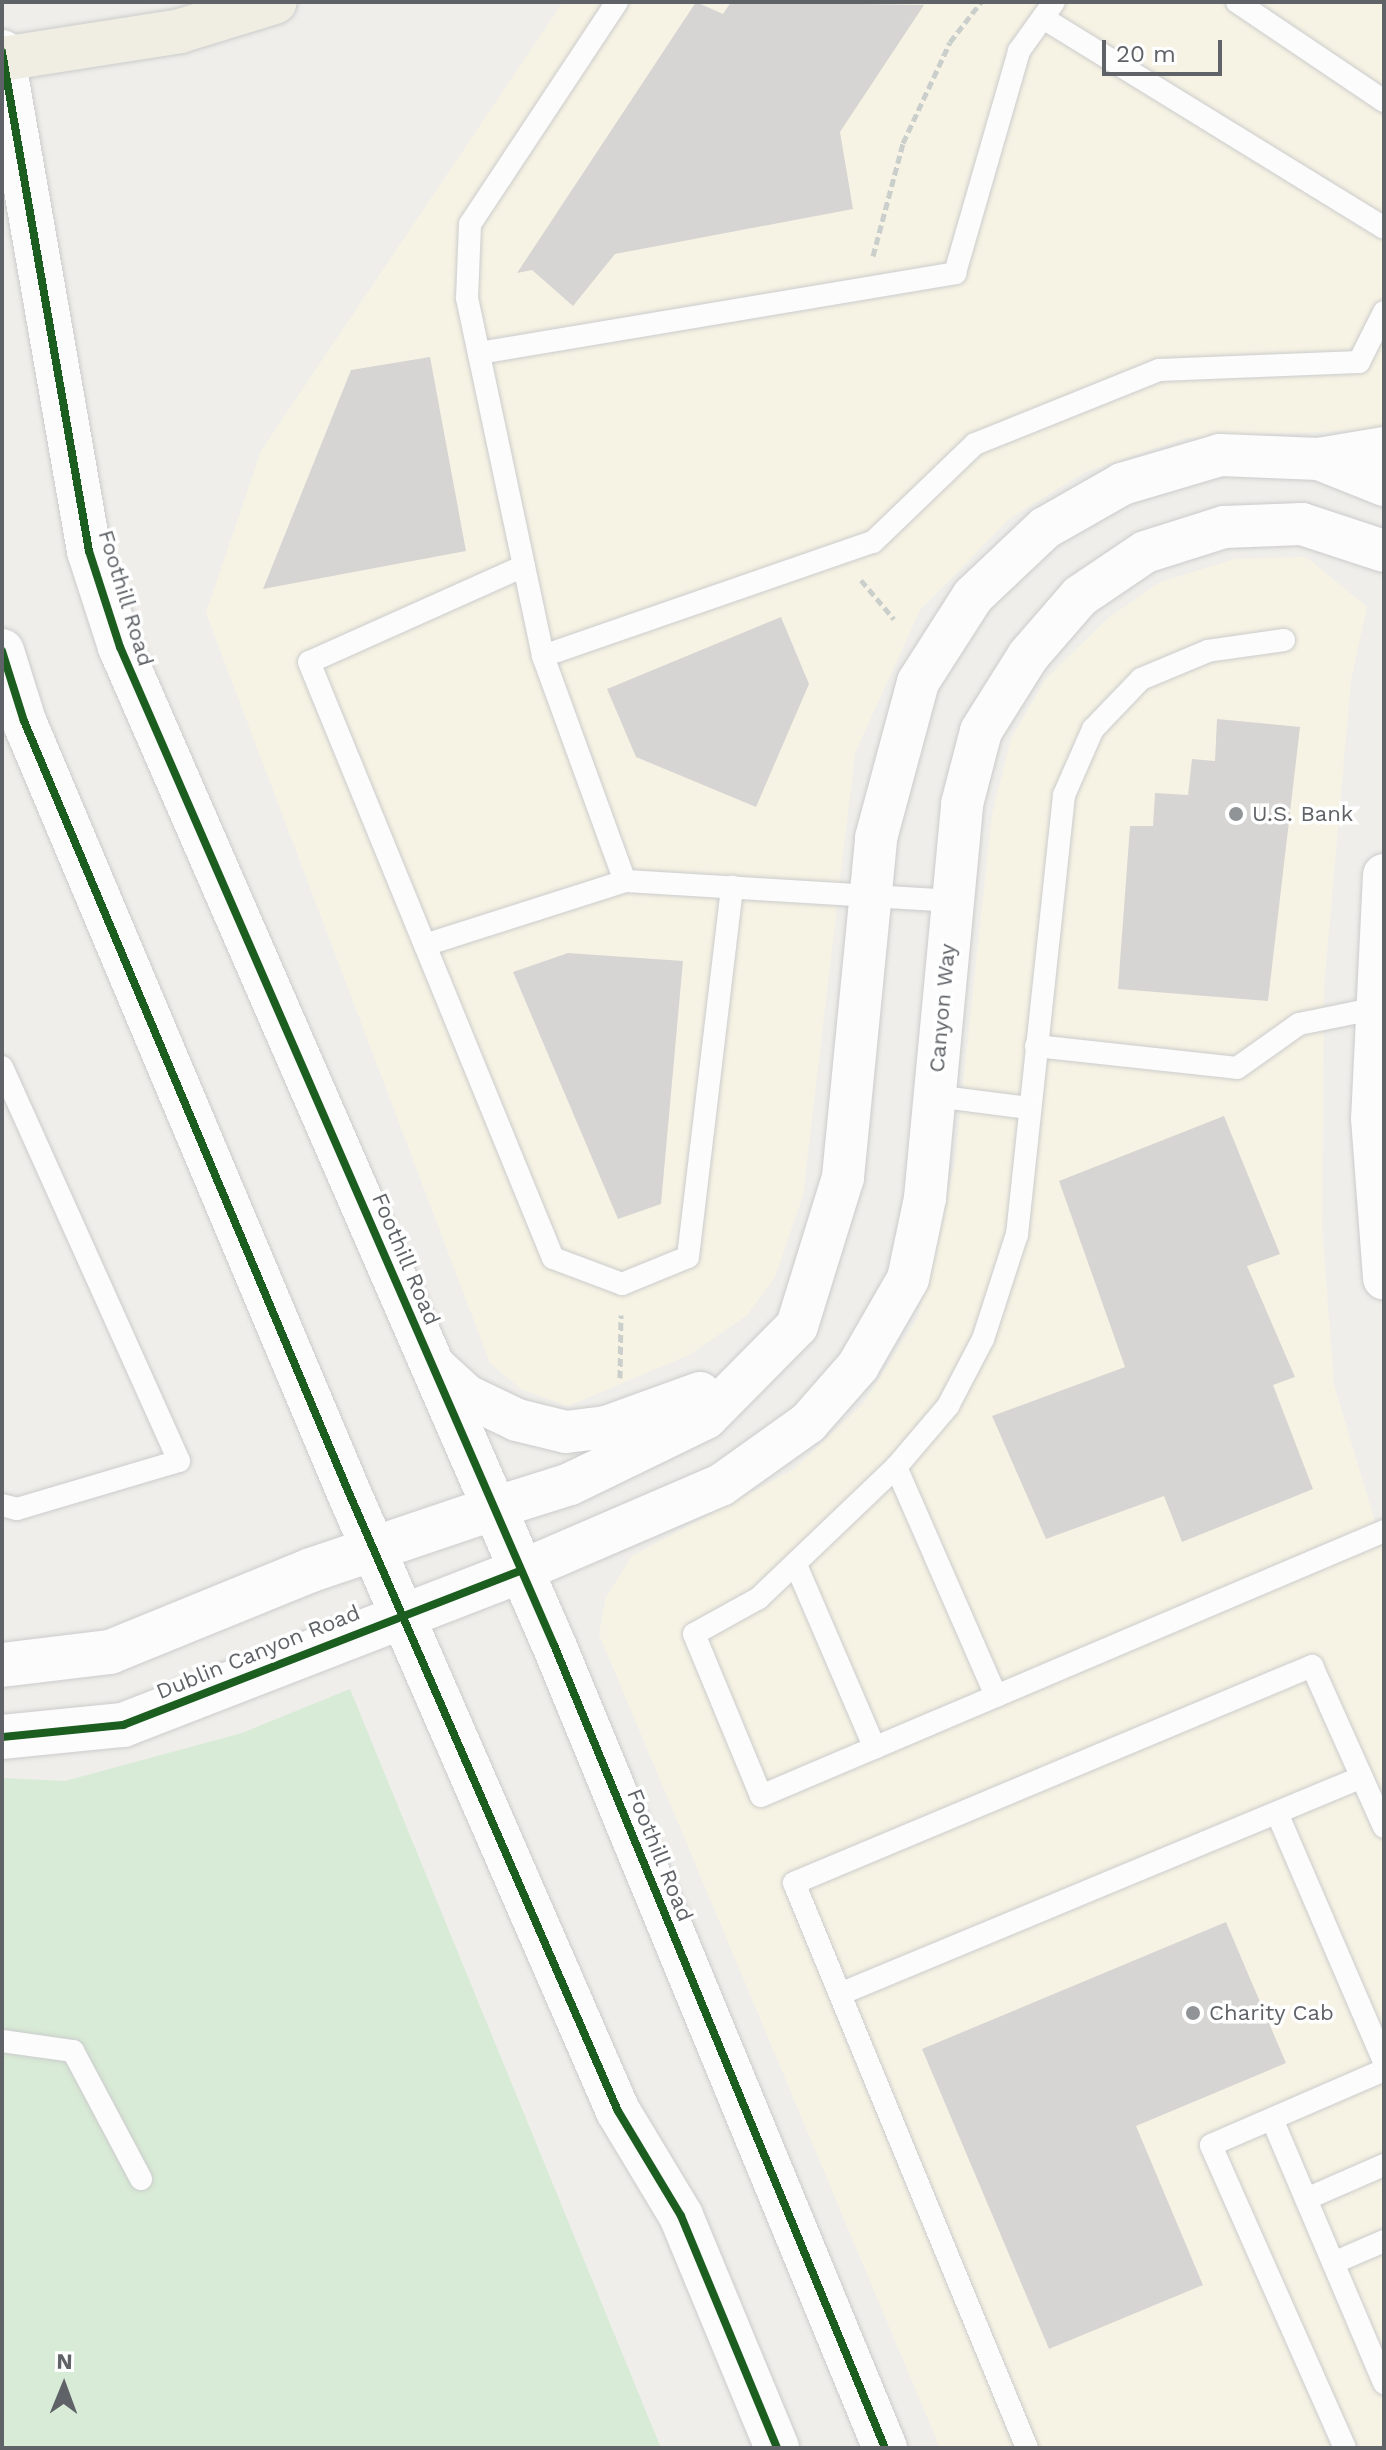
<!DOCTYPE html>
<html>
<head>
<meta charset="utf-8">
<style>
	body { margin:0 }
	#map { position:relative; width:1386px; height:2450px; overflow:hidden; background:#efeeea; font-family:"Work Sans",sans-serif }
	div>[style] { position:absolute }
	.commercial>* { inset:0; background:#f7f3e4 }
	.green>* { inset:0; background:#d8ebd6 }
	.building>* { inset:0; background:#d6d5d3 }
	.path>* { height:5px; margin-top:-2.5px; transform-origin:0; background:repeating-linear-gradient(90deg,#cacfcc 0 8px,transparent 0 12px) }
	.roads { filter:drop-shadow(0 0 2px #cbcccc) drop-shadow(0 0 2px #cbcccc) }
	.service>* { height:22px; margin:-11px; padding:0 11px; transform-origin:11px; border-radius:11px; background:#fdfcfc }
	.minor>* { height:42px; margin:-21px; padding:0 21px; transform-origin:21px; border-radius:21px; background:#fdfcfc }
	.secondary>* { height:44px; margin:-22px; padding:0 22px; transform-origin:22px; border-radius:22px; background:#fdfcfc }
	.motorway>* { height:44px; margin:-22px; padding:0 22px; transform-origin:22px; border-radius:22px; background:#f0ede3 }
	.cycleway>* { height:8px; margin:-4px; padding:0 4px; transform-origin:4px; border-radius:4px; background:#1b5e20 }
	.dots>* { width:22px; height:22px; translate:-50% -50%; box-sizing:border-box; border:4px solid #fff; border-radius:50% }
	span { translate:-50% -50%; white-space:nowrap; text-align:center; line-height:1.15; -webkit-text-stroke:7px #fff; paint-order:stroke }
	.street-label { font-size:22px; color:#5f6368 }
	.poi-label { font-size:22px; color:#5f6368 }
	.left { translate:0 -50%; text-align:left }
	.frame { position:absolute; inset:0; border:4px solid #5f6368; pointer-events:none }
	.north { position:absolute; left:24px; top:2346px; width:80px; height:80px; -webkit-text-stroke:6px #fff; paint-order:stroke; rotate:1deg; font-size:22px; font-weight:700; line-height:32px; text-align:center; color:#5f6368 }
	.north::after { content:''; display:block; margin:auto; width:28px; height:36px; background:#5f6368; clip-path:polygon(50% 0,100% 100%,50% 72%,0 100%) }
	.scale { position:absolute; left:1102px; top:40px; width:120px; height:36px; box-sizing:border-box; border:4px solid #5f6368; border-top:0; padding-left:10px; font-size:24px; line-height:28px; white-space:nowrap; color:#5f6368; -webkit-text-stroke:6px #fff; paint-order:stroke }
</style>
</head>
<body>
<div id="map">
	<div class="commercial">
		<i style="clip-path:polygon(563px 2px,1384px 2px,1384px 429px,1186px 438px,1085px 472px,1010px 518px,920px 610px,855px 753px,803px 1195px,775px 1277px,747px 1315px,689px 1355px,568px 1406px,521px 1389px,490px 1363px,206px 613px,261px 451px)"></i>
		<i style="clip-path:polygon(1306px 557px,1367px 607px,1351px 680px,1324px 986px,1322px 1227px,1334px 1385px,1384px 1552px,1384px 2448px,940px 2448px,599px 1634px,606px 1597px,632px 1556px,793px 1470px,863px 1404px,918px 1317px,955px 1162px,992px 814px,1011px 739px,1045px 680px,1107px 619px,1160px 582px,1235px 559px)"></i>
	</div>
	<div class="green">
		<i style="clip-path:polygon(350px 1689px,661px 2448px,2px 2448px,2px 1778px,65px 1781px,242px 1733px)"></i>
	</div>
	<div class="building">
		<i style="clip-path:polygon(696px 2px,723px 14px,731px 2px,924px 5px,840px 132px,853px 209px,615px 254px,573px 306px,532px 270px,517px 273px)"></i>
		<i style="clip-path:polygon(430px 357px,466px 551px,263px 589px,351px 370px)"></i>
		<i style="clip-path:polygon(781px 617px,809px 684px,756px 807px,636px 757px,607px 689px)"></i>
		<i style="clip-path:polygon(1217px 719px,1300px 727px,1268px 1001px,1118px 989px,1130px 826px,1153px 826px,1155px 793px,1188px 795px,1192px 759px,1215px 761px)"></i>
		<i style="clip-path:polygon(568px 953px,683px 961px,661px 1204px,618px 1219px,513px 972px)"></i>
		<i style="clip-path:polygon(1224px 1116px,1280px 1254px,1247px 1266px,1295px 1377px,1273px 1385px,1313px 1489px,1182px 1542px,1164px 1496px,1046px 1539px,992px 1416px,1125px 1367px,1059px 1181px)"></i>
		<i style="clip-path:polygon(1226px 1922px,1286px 2063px,1136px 2126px,1203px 2285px,1049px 2349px,922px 2049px)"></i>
	</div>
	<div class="path">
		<i style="left:873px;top:256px;width:117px;rotate:-75.1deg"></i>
		<i style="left:903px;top:143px;width:111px;rotate:-65deg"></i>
		<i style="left:950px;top:42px;width:51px;rotate:-52.2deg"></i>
		<i style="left:861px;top:580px;width:51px;rotate:49.8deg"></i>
		<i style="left:620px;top:1378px;width:63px;rotate:-89.1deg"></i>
	</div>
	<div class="roads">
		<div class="service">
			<i style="left:617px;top:2px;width:266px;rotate:123.5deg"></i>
			<i style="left:470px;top:224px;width:74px;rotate:92.3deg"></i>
			<i style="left:467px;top:298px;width:366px;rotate:78deg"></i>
			<i style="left:543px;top:656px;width:239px;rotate:70deg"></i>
			<i style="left:625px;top:881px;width:326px;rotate:3.5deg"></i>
			<i style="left:1237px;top:2px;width:177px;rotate:34deg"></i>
			<i style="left:1043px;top:18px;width:400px;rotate:31.6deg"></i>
			<i style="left:479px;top:353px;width:483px;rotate:-9.5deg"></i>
			<i style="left:955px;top:273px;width:231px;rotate:-73.9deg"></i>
			<i style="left:1019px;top:51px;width:60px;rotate:-54.5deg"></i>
			<i style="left:524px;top:566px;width:235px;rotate:155.9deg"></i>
			<i style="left:309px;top:662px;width:644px;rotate:67.74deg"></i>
			<i style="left:553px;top:1258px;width:74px;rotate:20.6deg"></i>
			<i style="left:622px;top:1284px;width:71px;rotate:-22.2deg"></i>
			<i style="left:688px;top:1257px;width:373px;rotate:-83.2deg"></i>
			<i style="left:1284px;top:640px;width:77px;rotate:171.8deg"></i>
			<i style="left:1208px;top:651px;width:73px;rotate:157.3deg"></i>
			<i style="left:1141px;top:679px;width:69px;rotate:133.8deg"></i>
			<i style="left:1093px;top:729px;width:72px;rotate:113.7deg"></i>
			<i style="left:1064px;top:795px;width:442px;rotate:96.1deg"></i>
			<i style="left:1017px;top:1234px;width:110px;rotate:107.9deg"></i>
			<i style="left:983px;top:1339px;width:76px;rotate:117.6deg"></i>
			<i style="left:948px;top:1406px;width:80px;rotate:130.4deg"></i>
			<i style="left:896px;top:1467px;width:190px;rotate:136.3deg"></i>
			<i style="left:759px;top:1598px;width:74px;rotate:151deg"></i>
			<i style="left:694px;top:1634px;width:175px;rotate:67.5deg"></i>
			<i style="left:761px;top:1796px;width:677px;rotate:-23.04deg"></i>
			<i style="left:543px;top:656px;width:349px;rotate:-19.1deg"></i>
			<i style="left:873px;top:542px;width:141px;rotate:-43.9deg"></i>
			<i style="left:975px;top:444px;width:198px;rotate:-21.9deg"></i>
			<i style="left:1159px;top:370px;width:200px;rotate:-2.3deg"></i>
			<i style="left:1359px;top:362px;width:56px;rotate:-63.4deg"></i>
			<i style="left:425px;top:945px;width:210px;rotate:-17.7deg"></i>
			<i style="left:1036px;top:1046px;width:202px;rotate:6.2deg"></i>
			<i style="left:1237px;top:1068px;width:76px;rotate:-35.4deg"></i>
			<i style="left:1299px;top:1024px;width:76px;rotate:-11.5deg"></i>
			<i style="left:2px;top:1067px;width:432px;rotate:65.8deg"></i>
			<i style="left:179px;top:1461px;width:169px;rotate:163.5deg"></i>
			<i style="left:17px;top:1509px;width:16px;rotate:-165deg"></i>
			<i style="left:935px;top:1096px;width:95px;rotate:7.3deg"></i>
			<i style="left:896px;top:1467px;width:250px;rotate:66.4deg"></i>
			<i style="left:796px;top:1565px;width:199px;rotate:66.7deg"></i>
			<i style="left:1277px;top:1813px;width:271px;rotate:66.7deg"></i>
			<i style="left:840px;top:1994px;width:565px;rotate:-22.57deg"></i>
			<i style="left:2px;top:2041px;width:72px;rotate:8deg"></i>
			<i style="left:73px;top:2051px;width:145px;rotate:62deg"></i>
			<i style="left:1272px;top:2119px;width:287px;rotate:67deg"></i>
			<i style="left:1306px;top:2199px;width:85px;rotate:-23.6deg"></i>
			<i style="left:1333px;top:2263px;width:56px;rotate:-23.3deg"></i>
			<i style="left:1027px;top:2448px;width:611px;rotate:-112.41deg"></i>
			<i style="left:794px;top:1883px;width:562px;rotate:-22.73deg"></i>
			<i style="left:1312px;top:1666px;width:176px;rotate:65.9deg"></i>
			<i style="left:1345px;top:2448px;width:331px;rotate:-113.9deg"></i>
			<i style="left:1211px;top:2145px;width:189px;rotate:-23.4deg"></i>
		</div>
		<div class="minor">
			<i style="left:1319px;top:459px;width:70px;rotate:21.8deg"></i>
			<i style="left:1384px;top:875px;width:243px;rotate:92.8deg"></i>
			<i style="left:1372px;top:1118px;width:161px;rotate:85.7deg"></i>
			<i style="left:432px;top:1364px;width:47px;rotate:42.4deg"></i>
			<i style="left:467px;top:1396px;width:55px;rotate:25.6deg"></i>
			<i style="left:517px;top:1420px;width:50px;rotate:13.8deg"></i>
			<i style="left:566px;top:1432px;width:40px;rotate:-7.1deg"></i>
			<i style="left:606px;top:1427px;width:100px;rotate:-19.9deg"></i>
			<i style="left:494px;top:1508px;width:80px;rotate:-17.5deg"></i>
			<i style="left:570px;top:1484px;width:151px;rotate:-25.9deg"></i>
			<i style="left:706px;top:1418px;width:129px;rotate:-45.3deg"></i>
			<i style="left:797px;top:1326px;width:156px;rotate:-72.8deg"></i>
			<i style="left:843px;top:1177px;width:341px;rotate:-84.4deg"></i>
			<i style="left:876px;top:838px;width:162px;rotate:-74.9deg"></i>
			<i style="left:918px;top:682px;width:102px;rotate:-57.4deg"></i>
			<i style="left:973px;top:596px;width:99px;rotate:-43.4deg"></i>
			<i style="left:1045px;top:528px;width:89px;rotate:-29.7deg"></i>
			<i style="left:1122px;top:484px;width:102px;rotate:-16.5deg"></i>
			<i style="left:1220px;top:455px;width:99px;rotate:2.3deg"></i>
			<i style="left:1319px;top:459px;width:66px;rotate:-9.6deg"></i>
			<i style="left:521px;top:1571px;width:218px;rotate:-23.3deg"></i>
			<i style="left:721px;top:1485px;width:107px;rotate:-35.5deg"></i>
			<i style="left:808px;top:1423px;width:76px;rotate:-48.7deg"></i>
			<i style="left:858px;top:1366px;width:100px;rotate:-60.1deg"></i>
			<i style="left:908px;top:1279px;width:83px;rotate:-78.1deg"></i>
			<i style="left:925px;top:1198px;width:396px;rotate:-84.6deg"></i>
			<i style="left:962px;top:804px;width:75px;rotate:-75.4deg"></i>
			<i style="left:981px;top:731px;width:89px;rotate:-57.9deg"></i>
			<i style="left:1028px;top:656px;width:79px;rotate:-49.1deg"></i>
			<i style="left:1080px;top:596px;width:78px;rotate:-34.1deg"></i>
			<i style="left:1145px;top:552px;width:83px;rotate:-17.6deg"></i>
			<i style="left:1224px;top:527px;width:78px;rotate:-2.2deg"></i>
			<i style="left:1302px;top:524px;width:86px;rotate:18.2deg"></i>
		</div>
		<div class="secondary">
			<i style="left:2px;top:52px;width:507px;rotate:80.11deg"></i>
			<i style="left:89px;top:551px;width:101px;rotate:72.1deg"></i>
			<i style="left:120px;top:647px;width:1088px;rotate:66.5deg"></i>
			<i style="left:554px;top:1645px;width:869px;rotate:67.6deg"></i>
			<i style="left:2px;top:651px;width:73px;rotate:72.6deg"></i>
			<i style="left:24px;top:721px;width:838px;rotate:67.17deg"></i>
			<i style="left:349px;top:1493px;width:674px;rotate:66.48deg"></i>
			<i style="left:618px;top:2111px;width:122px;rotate:59deg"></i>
			<i style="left:681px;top:2216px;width:251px;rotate:67.5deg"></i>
			<i style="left:2px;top:1665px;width:109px;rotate:-6.9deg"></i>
			<i style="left:110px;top:1652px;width:217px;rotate:-22.2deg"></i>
			<i style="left:311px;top:1570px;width:193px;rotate:-18.7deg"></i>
			<i style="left:2px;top:1737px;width:122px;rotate:-5.7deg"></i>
			<i style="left:123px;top:1725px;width:427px;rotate:-21.2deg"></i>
		</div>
		<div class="motorway">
			<i style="left:2px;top:59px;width:180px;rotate:-8.9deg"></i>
			<i style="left:180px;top:31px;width:99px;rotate:-17deg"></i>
		</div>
	</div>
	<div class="cycleway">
		<i style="left:2px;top:52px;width:507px;rotate:80.11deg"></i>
		<i style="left:89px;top:551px;width:101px;rotate:72.1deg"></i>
		<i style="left:120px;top:647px;width:1088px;rotate:66.5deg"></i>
		<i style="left:554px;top:1645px;width:869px;rotate:67.6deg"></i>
		<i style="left:2px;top:651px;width:73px;rotate:72.6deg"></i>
		<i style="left:24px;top:721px;width:838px;rotate:67.17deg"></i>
		<i style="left:349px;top:1493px;width:674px;rotate:66.48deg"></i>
		<i style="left:618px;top:2111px;width:122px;rotate:59deg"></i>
		<i style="left:681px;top:2216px;width:251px;rotate:67.5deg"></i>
		<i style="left:2px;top:1737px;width:122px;rotate:-5.7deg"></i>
		<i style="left:123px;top:1725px;width:427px;rotate:-21.2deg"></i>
	</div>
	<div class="dots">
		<i style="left:1236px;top:814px;background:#919496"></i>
		<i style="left:1193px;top:2013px;background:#919496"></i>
	</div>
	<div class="street-label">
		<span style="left:126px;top:598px;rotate:73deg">Foothill Road</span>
		<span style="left:942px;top:1008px;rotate:-85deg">Canyon Way</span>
		<span style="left:406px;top:1259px;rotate:67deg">Foothill Road</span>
		<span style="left:258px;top:1652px;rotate:-22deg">Dublin Canyon Road</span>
		<span style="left:660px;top:1855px;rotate:68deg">Foothill Road</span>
	</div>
	<div class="poi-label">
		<span class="left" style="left:1252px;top:814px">U.S. Bank</span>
		<span class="left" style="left:1209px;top:2013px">Charity Cab</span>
	</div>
	<div class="frame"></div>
	<div class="north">N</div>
	<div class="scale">20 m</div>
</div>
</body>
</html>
